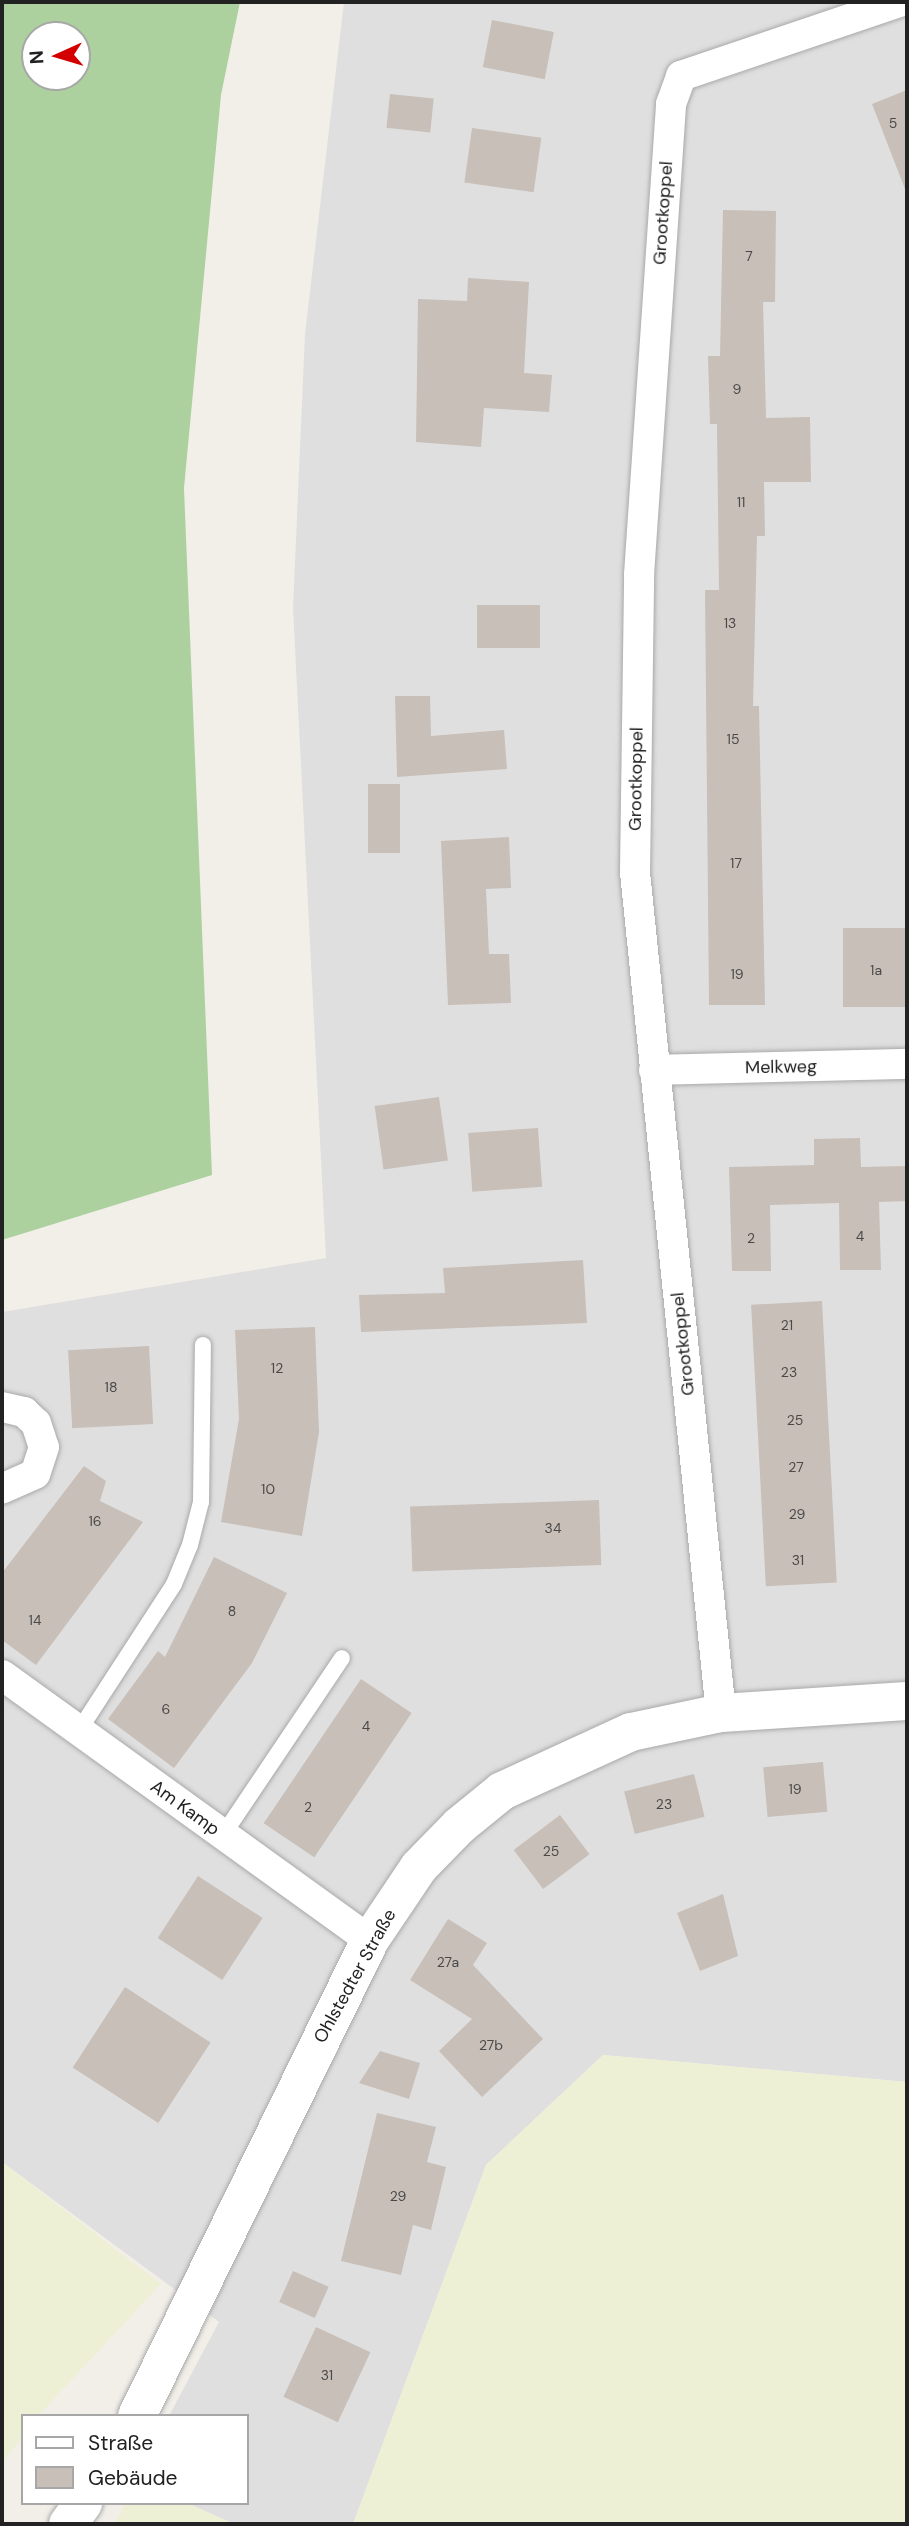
<!DOCTYPE html>
<html>
<head>
<meta charset="utf-8">
<style>
	body { margin:0 }
	#map { position:relative; width:909px; height:2526px; overflow:hidden; background:#f2efe9; font-family:"DM Sans",sans-serif }
	div>[style] { position:absolute }
	.residential>* { inset:0; background:#e0dfdf }
	.farmland>* { inset:0; background:#eef0d5 }
	.forest>* { inset:0; background:#add19e }
	.building>* { inset:0; background:#c7bfb8; transform-origin:0 0 }
	.roads { filter:drop-shadow(0 0 2px #a9a9a9) drop-shadow(0 0 2px #a9a9a9) }
	.service>* { height:16px; margin:-8px; padding:0 8px; transform-origin:8px; border-radius:8px; background:#fff }
	.minor>* { height:30px; margin:-15px; padding:0 15px; transform-origin:15px; border-radius:15px; background:#fff }
	.tertiary>* { height:38px; margin:-19px; padding:0 19px; transform-origin:19px; border-radius:19px; background:#fff }
	span { translate:-50% -50%; white-space:nowrap; text-align:center; line-height:1.15; -webkit-text-stroke:6px #fff; paint-order:stroke }
	.number-label { font-size:14px; color:#4b4948 }
	.number-label span { -webkit-text-stroke-width:0 }
	.street-label { font-size:18px; color:#222 }
	.frame { position:absolute; inset:0; border:4px solid #222; pointer-events:none }
	.legend { position:absolute; left:21px; top:2414px; width:228px; height:91px; box-sizing:border-box; background:#fff; border:2px solid #a7a7a7; margin:0; padding:9px 12px; list-style:none; font-size:21px; color:#222 }
	.legend li { display:flex; align-items:center; gap:14px; height:35px }
	.legend b { width:35px; border:2px solid #a7a7a7 }
	.north { position:absolute; left:21px; top:21px; width:70px; height:70px; box-sizing:border-box; background:#fff; border:2px solid #a7a7a7; border-radius:50%; rotate:266deg; font-size:19px; font-weight:700; line-height:28px; text-align:center; color:#222 }
	.north::after { content:''; display:block; margin:auto; width:24px; height:32px; background:#d40000; clip-path:polygon(50% 0,100% 100%,50% 72%,0 100%) }
</style>
</head>
<body>
<div id="map">
	<div class="residential">
		<i style="clip-path:polygon(344px 2px,907px 2px,907px 2082px,603px 2055px,486px 2165px,353px 2524px,234px 2524px,187px 2503px,247px 2503px,247px 2416px,169px 2416px,219px 2322px,2px 2162px,2px 1312px,326px 1258px,293px 608px,305px 334px)"></i>
	</div>
	<div class="farmland">
		<i style="clip-path:polygon(603px 2055px,907px 2082px,907px 2524px,353px 2524px,486px 2165px)"></i>
		<i style="clip-path:polygon(2px 2162px,161px 2284px,38px 2416px,23px 2416px,23px 2436px,2px 2463px)"></i>
		<i style="clip-path:polygon(125px 2503px,187px 2503px,234px 2524px,115px 2524px)"></i>
	</div>
	<div class="forest">
		<i style="clip-path:polygon(evenodd,2px 2px,240px 2px,221px 95px,184px 488px,212px 1175px,2px 1240px,2px 2px,35px 35px,77px 35px,77px 77px,35px 77px,35px 35px)"></i>
	</div>
	<div class="building">
		<i style="left:492px;top:20px;width:63px;height:48px;rotate:11deg"></i>
		<i style="clip-path:polygon(907px 90px,907px 189px,905px 189px,872px 104px)"></i>
		<i style="left:390px;top:94px;width:44px;height:34px;rotate:6deg"></i>
		<i style="left:472px;top:128px;width:70px;height:55px;rotate:8deg"></i>
		<i style="clip-path:polygon(723px 210px,776px 211px,775px 302px,763px 302px,766px 418px,810px 417px,811px 482px,764px 482px,765px 536px,757px 536px,753px 706px,759px 706px,765px 1005px,709px 1005px,705px 590px,719px 590px,717px 424px,710px 424px,708px 356px,720px 356px)"></i>
		<i style="clip-path:polygon(468px 278px,529px 282px,524px 373px,552px 375px,549px 412px,484px 408px,481px 447px,416px 442px,418px 299px,467px 301px)"></i>
		<i style="left:477px;top:605px;width:63px;height:43px"></i>
		<i style="clip-path:polygon(395px 696px,430px 696px,431px 736px,504px 730px,507px 769px,397px 777px)"></i>
		<i style="left:368px;top:784px;width:32px;height:69px"></i>
		<i style="clip-path:polygon(509px 837px,511px 888px,486px 889px,489px 954px,509px 954px,511px 1003px,448px 1005px,441px 841px)"></i>
		<i style="left:907px;top:928px;width:79px;height:64px;rotate:90deg"></i>
		<i style="left:439px;top:1097px;width:64px;height:65px;rotate:82deg"></i>
		<i style="left:538px;top:1128px;width:59px;height:70px;rotate:86deg"></i>
		<i style="clip-path:polygon(860px 1138px,861px 1167px,907px 1166px,907px 1201px,879px 1202px,881px 1270px,840px 1270px,839px 1203px,770px 1205px,771px 1271px,732px 1271px,729px 1167px,814px 1165px,814px 1139px)"></i>
		<i style="clip-path:polygon(583px 1260px,587px 1323px,361px 1332px,359px 1295px,445px 1293px,443px 1268px)"></i>
		<i style="left:822px;top:1301px;width:282px;height:71px;rotate:87deg"></i>
		<i style="clip-path:polygon(315px 1327px,319px 1432px,302px 1536px,221px 1522px,239px 1419px,235px 1330px)"></i>
		<i style="left:149px;top:1346px;width:78px;height:81px;rotate:87deg"></i>
		<i style="clip-path:polygon(84px 1466px,106px 1481px,100px 1501px,143px 1522px,36px 1665px,2px 1640px,2px 1573px)"></i>
		<i style="left:599px;top:1500px;width:65px;height:189px;rotate:88deg"></i>
		<i style="clip-path:polygon(214px 1557px,287px 1593px,252px 1663px,174px 1768px,108px 1719px,158px 1651px,165px 1657px)"></i>
		<i style="left:361px;top:1679px;width:61px;height:174px;rotate:34deg"></i>
		<i style="left:823px;top:1762px;width:50px;height:60px;rotate:85deg"></i>
		<i style="left:694px;top:1774px;width:44px;height:72px;rotate:76deg"></i>
		<i style="left:560px;top:1815px;width:49px;height:58px;rotate:53deg"></i>
		<i style="left:198px;top:1876px;width:77px;height:74px;rotate:33deg"></i>
		<i style="clip-path:polygon(723px 1894px,738px 1956px,700px 1971px,677px 1913px)"></i>
		<i style="clip-path:polygon(448px 1919px,487px 1943px,473px 1965px,543px 2039px,482px 2097px,439px 2051px,472px 2019px,410px 1980px)"></i>
		<i style="left:125px;top:1987px;width:102px;height:96px;rotate:33deg"></i>
		<i style="clip-path:polygon(380px 2051px,420px 2063px,409px 2099px,359px 2083px)"></i>
		<i style="clip-path:polygon(377px 2113px,436px 2127px,427px 2162px,446px 2167px,431px 2230px,413px 2225px,401px 2275px,341px 2261px)"></i>
		<i style="left:293px;top:2271px;width:39px;height:34px;rotate:24deg"></i>
		<i style="left:316px;top:2327px;width:60px;height:77px;rotate:25deg"></i>
	</div>
	<div class="roads">
		<div class="service">
			<i style="left:78px;top:1732px;width:176px;rotate:-57deg"></i>
			<i style="left:174px;top:1584px;width:42px;rotate:-67.7deg"></i>
			<i style="left:190px;top:1545px;width:44px;rotate:-75.7deg"></i>
			<i style="left:201px;top:1502px;width:157px;rotate:-89.3deg"></i>
			<i style="left:223px;top:1835px;width:213px;rotate:-56.1deg"></i>
		</div>
		<div class="minor">
			<i style="left:654px;top:1070px;width:253px;rotate:-1.4deg"></i>
			<i style="left:2px;top:1407px;width:23px;rotate:13deg"></i>
			<i style="left:24px;top:1412px;width:16px;rotate:43deg"></i>
			<i style="left:36px;top:1423px;width:25px;rotate:72deg"></i>
			<i style="left:44px;top:1447px;width:28px;rotate:108deg"></i>
			<i style="left:35px;top:1474px;width:36px;rotate:156deg"></i>
			<i style="left:2px;top:1675px;width:453px;rotate:35.8deg"></i>
			<i style="left:721px;top:1713px;width:845px;rotate:-95.84deg"></i>
			<i style="left:635px;top:872px;width:297px;rotate:-89.2deg"></i>
			<i style="left:639px;top:575px;width:472px;rotate:-86.1deg"></i>
			<i style="left:671px;top:104px;width:30px;rotate:-70deg"></i>
			<i style="left:681px;top:76px;width:231px;rotate:-18.7deg"></i>
		</div>
		<div class="tertiary">
			<i style="left:137px;top:2416px;width:530px;rotate:-63.92deg"></i>
			<i style="left:370px;top:1940px;width:88px;rotate:-56.1deg"></i>
			<i style="left:419px;top:1867px;width:57px;rotate:-45.7deg"></i>
			<i style="left:459px;top:1826px;width:55px;rotate:-39.1deg"></i>
			<i style="left:502px;top:1791px;width:142px;rotate:-24.6deg"></i>
			<i style="left:631px;top:1732px;width:92px;rotate:-11.9deg"></i>
			<i style="left:721px;top:1713px;width:186px;rotate:-3.7deg"></i>
			<i style="left:68px;top:2524px;width:26px;rotate:-54deg"></i>
		</div>
	</div>
	<div class="number-label">
		<span style="left:893px;top:123px">5</span>
		<span style="left:749px;top:256px">7</span>
		<span style="left:737px;top:389px">9</span>
		<span style="left:741px;top:502px">11</span>
		<span style="left:730px;top:623px">13</span>
		<span style="left:733px;top:739px">15</span>
		<span style="left:736px;top:863px">17</span>
		<span style="left:876px;top:970px">1a</span>
		<span style="left:737px;top:974px">19</span>
		<span style="left:860px;top:1236px">4</span>
		<span style="left:751px;top:1238px">2</span>
		<span style="left:787px;top:1325px">21</span>
		<span style="left:277px;top:1368px">12</span>
		<span style="left:789px;top:1372px">23</span>
		<span style="left:111px;top:1387px">18</span>
		<span style="left:795px;top:1420px">25</span>
		<span style="left:796px;top:1467px">27</span>
		<span style="left:268px;top:1489px">10</span>
		<span style="left:797px;top:1514px">29</span>
		<span style="left:95px;top:1521px">16</span>
		<span style="left:553px;top:1528px">34</span>
		<span style="left:798px;top:1560px">31</span>
		<span style="left:232px;top:1611px">8</span>
		<span style="left:35px;top:1620px">14</span>
		<span style="left:166px;top:1709px">6</span>
		<span style="left:366px;top:1726px">4</span>
		<span style="left:795px;top:1789px">19</span>
		<span style="left:664px;top:1804px">23</span>
		<span style="left:308px;top:1807px">2</span>
		<span style="left:551px;top:1851px">25</span>
		<span style="left:448px;top:1962px">27a</span>
		<span style="left:491px;top:2045px">27b</span>
		<span style="left:398px;top:2196px">29</span>
		<span style="left:327px;top:2375px">31</span>
	</div>
	<div class="street-label">
		<span style="left:663px;top:213px;rotate:-86deg">Grootkoppel</span>
		<span style="left:636px;top:779px;rotate:-89deg">Grootkoppel</span>
		<span style="left:781px;top:1067px;rotate:-1deg">Melkweg</span>
		<span style="left:683px;top:1344px;rotate:-96deg">Grootkoppel</span>
		<span style="left:185px;top:1808px;rotate:36deg">Am Kamp</span>
		<span style="left:355px;top:1976px;rotate:-61deg">Ohlstedter Straße</span>
	</div>
	<div class="frame"></div>
	<ul class="legend">
	<li><b style="height:9px;background:#fff"></b>Straße</li>
	<li><b style="height:19px;background:#c7bfb8"></b>Gebäude</li>
	</ul>
	<div class="north">N</div>
</div>
</body>
</html>
